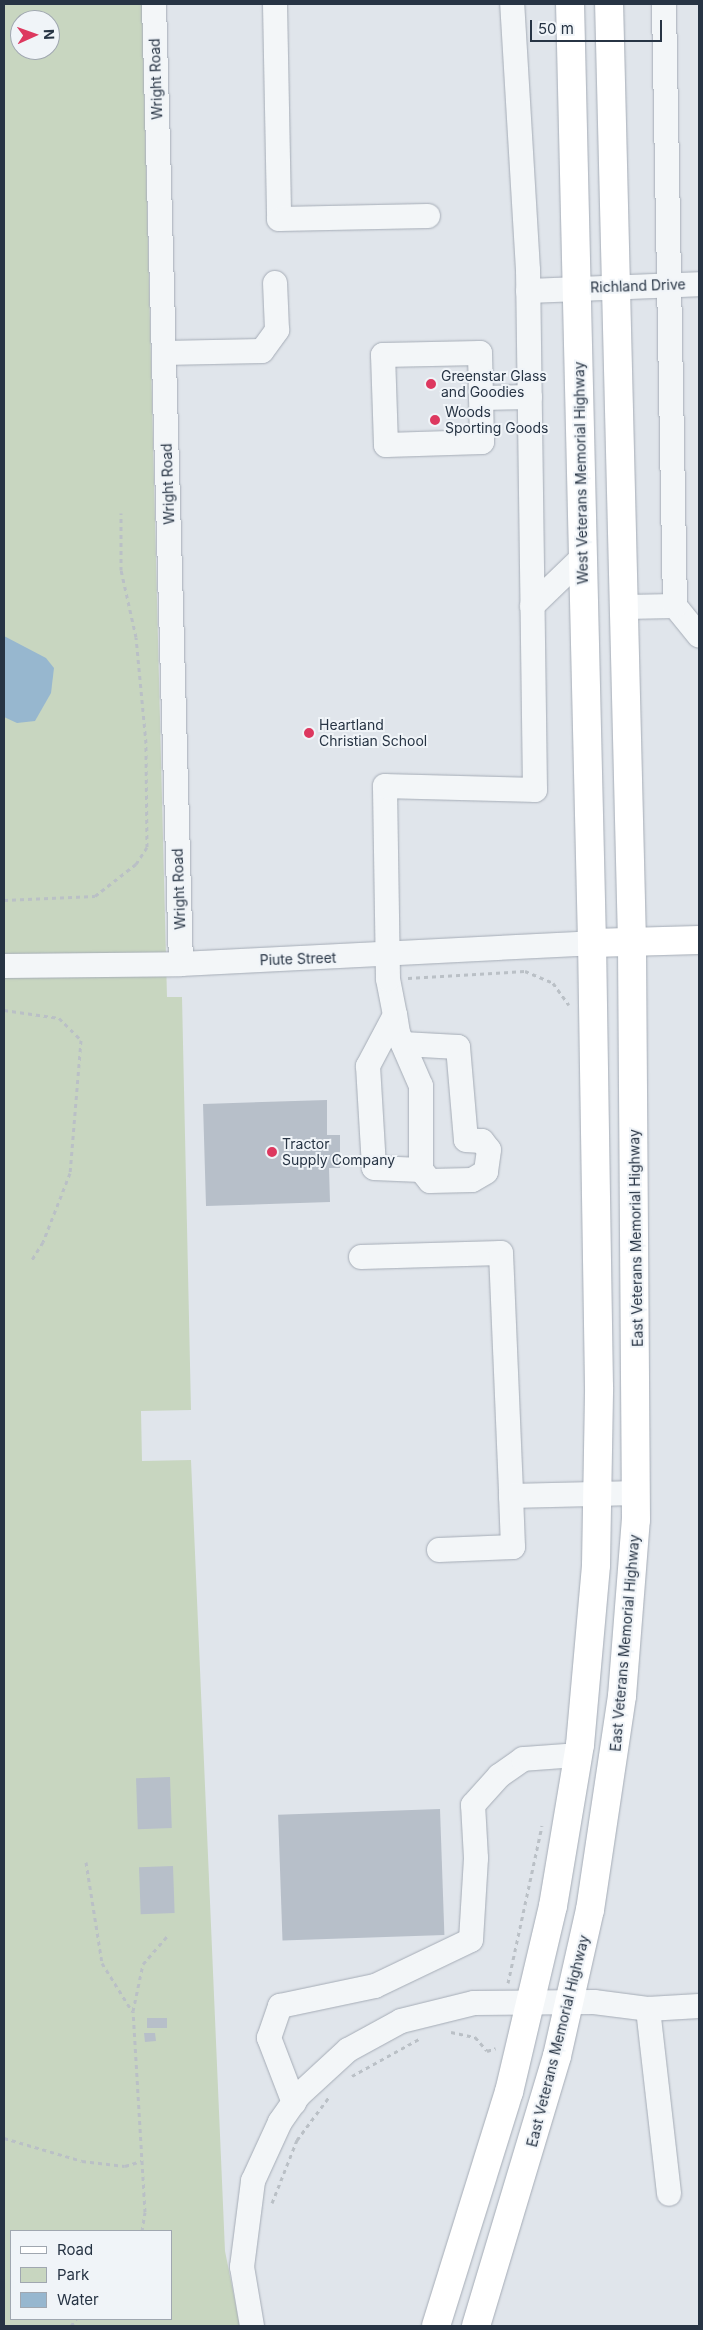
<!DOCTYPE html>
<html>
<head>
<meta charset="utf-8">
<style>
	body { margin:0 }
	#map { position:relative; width:703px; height:2330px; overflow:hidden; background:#e0e5eb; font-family:Inter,sans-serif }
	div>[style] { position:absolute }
	.green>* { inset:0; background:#c8d6c0 }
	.water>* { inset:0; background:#97b7cf }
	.building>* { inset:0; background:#b7bfc9; transform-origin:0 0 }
	.path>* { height:3px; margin-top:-1.5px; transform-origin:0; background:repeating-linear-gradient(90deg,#bac0c6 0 4px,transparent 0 8px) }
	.roads { filter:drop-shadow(0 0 1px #a5acb6) drop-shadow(0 0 1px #a5acb6) }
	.minor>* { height:24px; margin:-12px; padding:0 12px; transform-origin:12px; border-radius:12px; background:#f3f6f8 }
	.major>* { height:28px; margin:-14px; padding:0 14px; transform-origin:14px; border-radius:14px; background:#fff }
	.dots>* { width:14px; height:14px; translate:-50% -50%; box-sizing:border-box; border:2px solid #f0f4f8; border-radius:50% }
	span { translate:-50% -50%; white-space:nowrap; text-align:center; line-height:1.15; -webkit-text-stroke:4px #f0f4f8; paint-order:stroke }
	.street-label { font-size:14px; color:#273444 }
	.poi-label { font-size:14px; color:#273444 }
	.left { translate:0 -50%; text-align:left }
	.frame { position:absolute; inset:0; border:5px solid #273444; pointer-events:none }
	.legend { position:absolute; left:10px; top:2230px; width:162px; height:90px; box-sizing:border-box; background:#f0f4f8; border:1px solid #a0a7b0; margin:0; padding:6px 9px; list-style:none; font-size:15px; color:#273444 }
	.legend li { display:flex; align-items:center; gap:10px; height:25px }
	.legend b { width:25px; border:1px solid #a0a7b0 }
	.north { position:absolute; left:10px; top:10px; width:50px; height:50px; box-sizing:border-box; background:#f0f4f8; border:1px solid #a0a7b0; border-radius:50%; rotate:88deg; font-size:14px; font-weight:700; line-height:20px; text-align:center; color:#273444 }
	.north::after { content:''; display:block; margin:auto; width:18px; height:22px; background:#dd385f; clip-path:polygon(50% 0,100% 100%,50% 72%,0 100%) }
	.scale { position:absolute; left:530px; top:20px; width:132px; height:22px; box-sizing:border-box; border:2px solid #273444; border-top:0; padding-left:6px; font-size:15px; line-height:18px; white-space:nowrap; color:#273444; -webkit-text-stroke:4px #f0f4f8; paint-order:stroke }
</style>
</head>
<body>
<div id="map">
	<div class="green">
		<i style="clip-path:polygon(evenodd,4px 4px,142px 4px,167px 997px,182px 997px,191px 1410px,141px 1411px,142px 1461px,191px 1460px,225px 2251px,240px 2326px,4px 2326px,4px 4px,20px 20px,50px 20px,50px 50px,20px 50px,20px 20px,4px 4px,11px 2231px,171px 2231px,171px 2319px,11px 2319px,11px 2231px)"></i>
	</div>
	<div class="water">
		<i style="clip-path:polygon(4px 636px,46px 658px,54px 668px,51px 693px,35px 721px,17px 723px,4px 717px)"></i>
	</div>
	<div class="building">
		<i style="clip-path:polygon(327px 1100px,327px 1135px,340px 1135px,340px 1168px,329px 1168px,330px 1202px,206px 1206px,203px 1104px)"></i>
		<i style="left:170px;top:1777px;width:51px;height:34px;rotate:88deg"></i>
		<i style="left:440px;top:1809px;width:126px;height:162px;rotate:88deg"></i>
		<i style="left:173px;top:1866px;width:47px;height:34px;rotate:88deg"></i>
		<i style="left:147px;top:2018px;width:20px;height:10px"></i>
		<i style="clip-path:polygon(144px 2033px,155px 2033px,156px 2041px,145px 2042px)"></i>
	</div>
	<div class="path">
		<i style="left:4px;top:900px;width:91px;rotate:-2.5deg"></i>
		<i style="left:95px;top:896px;width:52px;rotate:-38deg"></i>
		<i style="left:136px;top:864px;width:20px;rotate:-57deg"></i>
		<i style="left:147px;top:847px;width:104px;rotate:-90.6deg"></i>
		<i style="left:146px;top:743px;width:106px;rotate:-95.4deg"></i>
		<i style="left:136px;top:637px;width:69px;rotate:-102.6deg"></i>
		<i style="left:121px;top:570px;width:57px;rotate:-90deg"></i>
		<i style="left:408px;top:978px;width:117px;rotate:-3.4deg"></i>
		<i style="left:525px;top:971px;width:30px;rotate:23deg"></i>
		<i style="left:553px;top:983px;width:27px;rotate:54deg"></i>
		<i style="left:4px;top:1010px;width:56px;rotate:8.3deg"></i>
		<i style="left:59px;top:1018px;width:31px;rotate:45deg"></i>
		<i style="left:81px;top:1040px;width:133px;rotate:94.7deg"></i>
		<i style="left:70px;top:1173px;width:74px;rotate:111.4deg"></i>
		<i style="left:43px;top:1242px;width:22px;rotate:122deg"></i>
		<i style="left:86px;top:1862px;width:102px;rotate:81deg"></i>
		<i style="left:102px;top:1963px;width:57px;rotate:58deg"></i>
		<i style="left:508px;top:1983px;width:161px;rotate:-77.8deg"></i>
		<i style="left:451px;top:2032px;width:25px;rotate:12deg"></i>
		<i style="left:475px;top:2037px;width:18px;rotate:49deg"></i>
		<i style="left:487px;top:2051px;width:9px;rotate:-18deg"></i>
		<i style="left:352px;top:2076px;width:77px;rotate:-28.9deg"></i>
		<i style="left:4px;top:2138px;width:81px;rotate:16.4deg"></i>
		<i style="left:82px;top:2161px;width:43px;rotate:6.6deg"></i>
		<i style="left:125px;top:2166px;width:17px;rotate:-17deg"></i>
		<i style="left:272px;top:2203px;width:68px;rotate:-68.4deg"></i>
		<i style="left:297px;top:2140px;width:54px;rotate:-53.3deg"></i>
		<i style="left:142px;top:2231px;width:19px;rotate:-81deg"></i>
		<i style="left:145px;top:2212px;width:201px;rotate:-93.4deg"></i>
		<i style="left:133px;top:2011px;width:48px;rotate:-78deg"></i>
		<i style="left:143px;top:1964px;width:37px;rotate:-49deg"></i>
		<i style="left:71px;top:2326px;width:9px;rotate:-54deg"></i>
	</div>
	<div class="roads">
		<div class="minor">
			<i style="left:154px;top:4px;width:960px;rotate:88.39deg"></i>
			<i style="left:275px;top:4px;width:215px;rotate:88.9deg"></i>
			<i style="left:279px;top:219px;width:149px;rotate:-1.2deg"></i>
			<i style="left:528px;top:291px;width:171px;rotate:-2.3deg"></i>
			<i style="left:164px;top:353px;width:98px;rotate:-1.2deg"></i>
			<i style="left:262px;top:351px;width:26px;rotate:-54deg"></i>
			<i style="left:277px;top:330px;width:47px;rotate:-92.4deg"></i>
			<i style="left:480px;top:353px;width:89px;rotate:88.7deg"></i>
			<i style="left:482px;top:442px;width:96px;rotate:178.2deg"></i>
			<i style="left:386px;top:445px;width:90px;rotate:-91.9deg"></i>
			<i style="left:383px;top:355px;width:97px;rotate:-1.2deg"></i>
			<i style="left:481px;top:398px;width:49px;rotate:-1.2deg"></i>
			<i style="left:532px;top:606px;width:71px;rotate:-43.9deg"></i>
			<i style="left:675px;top:606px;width:38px;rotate:51deg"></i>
			<i style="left:625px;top:607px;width:50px;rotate:-1.1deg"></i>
			<i style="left:675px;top:606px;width:602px;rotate:-91.05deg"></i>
			<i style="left:4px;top:966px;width:177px;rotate:-0.6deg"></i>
			<i style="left:181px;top:964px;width:412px;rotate:-2.9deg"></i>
			<i style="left:395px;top:1015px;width:58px;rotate:117.9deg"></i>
			<i style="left:368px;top:1066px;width:102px;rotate:86.6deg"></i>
			<i style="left:374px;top:1168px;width:47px;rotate:2.4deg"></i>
			<i style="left:421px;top:1170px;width:84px;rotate:-90deg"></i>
			<i style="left:421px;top:1086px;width:58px;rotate:-113.5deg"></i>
			<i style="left:398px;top:1033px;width:18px;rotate:-99deg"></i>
			<i style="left:395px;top:1015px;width:37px;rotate:-101deg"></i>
			<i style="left:388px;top:979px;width:193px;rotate:-90.9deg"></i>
			<i style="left:385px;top:786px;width:150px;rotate:1.5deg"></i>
			<i style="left:535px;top:790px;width:520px;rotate:-90.77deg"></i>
			<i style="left:528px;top:270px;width:266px;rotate:-93.4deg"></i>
			<i style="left:403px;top:1044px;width:55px;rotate:3.1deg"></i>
			<i style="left:458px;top:1047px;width:93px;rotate:85.1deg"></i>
			<i style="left:466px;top:1140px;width:16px;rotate:4deg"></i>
			<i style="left:482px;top:1141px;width:11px;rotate:52deg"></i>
			<i style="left:489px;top:1150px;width:22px;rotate:98deg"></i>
			<i style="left:486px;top:1172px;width:16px;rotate:150deg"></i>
			<i style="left:472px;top:1180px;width:42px;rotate:178.6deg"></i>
			<i style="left:430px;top:1181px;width:14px;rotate:-129deg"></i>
			<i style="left:361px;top:1257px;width:140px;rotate:-1.6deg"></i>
			<i style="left:501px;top:1253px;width:243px;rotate:87.6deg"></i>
			<i style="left:511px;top:1496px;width:125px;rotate:-1.4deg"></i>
			<i style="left:439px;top:1550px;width:74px;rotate:-2.3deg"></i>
			<i style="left:513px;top:1547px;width:51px;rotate:-92.2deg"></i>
			<i style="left:648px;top:2009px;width:186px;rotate:83.5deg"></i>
			<i style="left:294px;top:2103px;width:70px;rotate:-111deg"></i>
			<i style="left:269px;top:2038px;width:34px;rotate:-71deg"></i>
			<i style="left:280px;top:2006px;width:97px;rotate:-11.9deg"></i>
			<i style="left:375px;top:1986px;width:106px;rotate:-25.6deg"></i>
			<i style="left:471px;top:1940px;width:82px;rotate:-86.5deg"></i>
			<i style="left:476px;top:1858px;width:53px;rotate:-93.2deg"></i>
			<i style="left:473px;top:1805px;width:39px;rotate:-48deg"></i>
			<i style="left:499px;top:1776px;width:29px;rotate:-35deg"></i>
			<i style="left:523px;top:1759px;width:55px;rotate:-4.2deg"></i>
			<i style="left:252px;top:2326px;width:60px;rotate:-99.6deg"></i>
			<i style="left:242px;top:2267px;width:87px;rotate:-82.7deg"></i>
			<i style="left:253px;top:2181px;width:65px;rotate:-65.4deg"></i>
			<i style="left:280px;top:2122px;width:33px;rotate:-55deg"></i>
			<i style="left:299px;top:2095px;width:67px;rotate:-42.6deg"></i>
			<i style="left:348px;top:2050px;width:60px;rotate:-28.7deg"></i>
			<i style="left:401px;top:2021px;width:75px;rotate:-13.9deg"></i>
			<i style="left:474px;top:2003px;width:120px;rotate:-0.5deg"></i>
			<i style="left:594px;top:2002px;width:54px;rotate:7.4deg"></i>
			<i style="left:648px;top:2009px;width:51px;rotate:-3.4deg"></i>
		</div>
		<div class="major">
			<i style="left:592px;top:943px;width:107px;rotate:-1.6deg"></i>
			<i style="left:436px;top:2326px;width:245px;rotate:-72.7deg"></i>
			<i style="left:509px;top:2092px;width:191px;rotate:-76.7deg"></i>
			<i style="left:553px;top:1906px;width:163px;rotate:-80.5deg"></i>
			<i style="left:580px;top:1745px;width:181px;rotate:-84.9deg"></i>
			<i style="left:596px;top:1565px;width:178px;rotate:-89deg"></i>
			<i style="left:599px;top:1387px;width:444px;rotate:-90.9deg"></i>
			<i style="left:592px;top:943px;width:939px;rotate:-91.34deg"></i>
			<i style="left:476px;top:2326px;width:282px;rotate:-73.3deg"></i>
			<i style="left:557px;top:2056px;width:150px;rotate:-77.3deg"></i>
			<i style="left:590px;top:1910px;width:216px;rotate:-81.5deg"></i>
			<i style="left:622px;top:1696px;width:177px;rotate:-85.5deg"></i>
			<i style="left:636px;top:1520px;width:578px;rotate:-90.4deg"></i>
			<i style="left:632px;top:942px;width:938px;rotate:-91.4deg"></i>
		</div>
	</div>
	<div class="dots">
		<i style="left:431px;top:384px;background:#dd385f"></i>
		<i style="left:435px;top:420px;background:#dd385f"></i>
		<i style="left:309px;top:733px;background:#dd385f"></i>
		<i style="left:272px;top:1152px;background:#dd385f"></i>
	</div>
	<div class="street-label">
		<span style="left:156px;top:79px;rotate:-92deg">Wright Road</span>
		<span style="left:638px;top:286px;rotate:-2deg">Richland Drive</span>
		<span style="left:581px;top:473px;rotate:-91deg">West Veterans Memorial Highway</span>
		<span style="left:168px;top:484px;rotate:-92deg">Wright Road</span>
		<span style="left:179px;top:889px;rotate:-92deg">Wright Road</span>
		<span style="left:298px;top:959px;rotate:-2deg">Piute Street</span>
		<span style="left:636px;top:1238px;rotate:-91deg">East Veterans Memorial Highway</span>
		<span style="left:625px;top:1643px;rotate:-85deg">East Veterans Memorial Highway</span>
		<span style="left:558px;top:2041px;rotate:-76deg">East Veterans Memorial Highway</span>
	</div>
	<div class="poi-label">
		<span class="left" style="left:441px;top:384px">Greenstar Glass<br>and Goodies</span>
		<span class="left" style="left:445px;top:420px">Woods<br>Sporting Goods</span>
		<span class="left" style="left:319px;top:733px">Heartland<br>Christian School</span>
		<span class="left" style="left:282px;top:1152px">Tractor<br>Supply Company</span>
	</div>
	<div class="frame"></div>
	<ul class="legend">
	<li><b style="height:6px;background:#fff"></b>Road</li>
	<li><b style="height:14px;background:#c8d6c0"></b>Park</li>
	<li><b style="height:14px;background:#97b7cf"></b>Water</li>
	</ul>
	<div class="north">N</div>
	<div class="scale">50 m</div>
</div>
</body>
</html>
